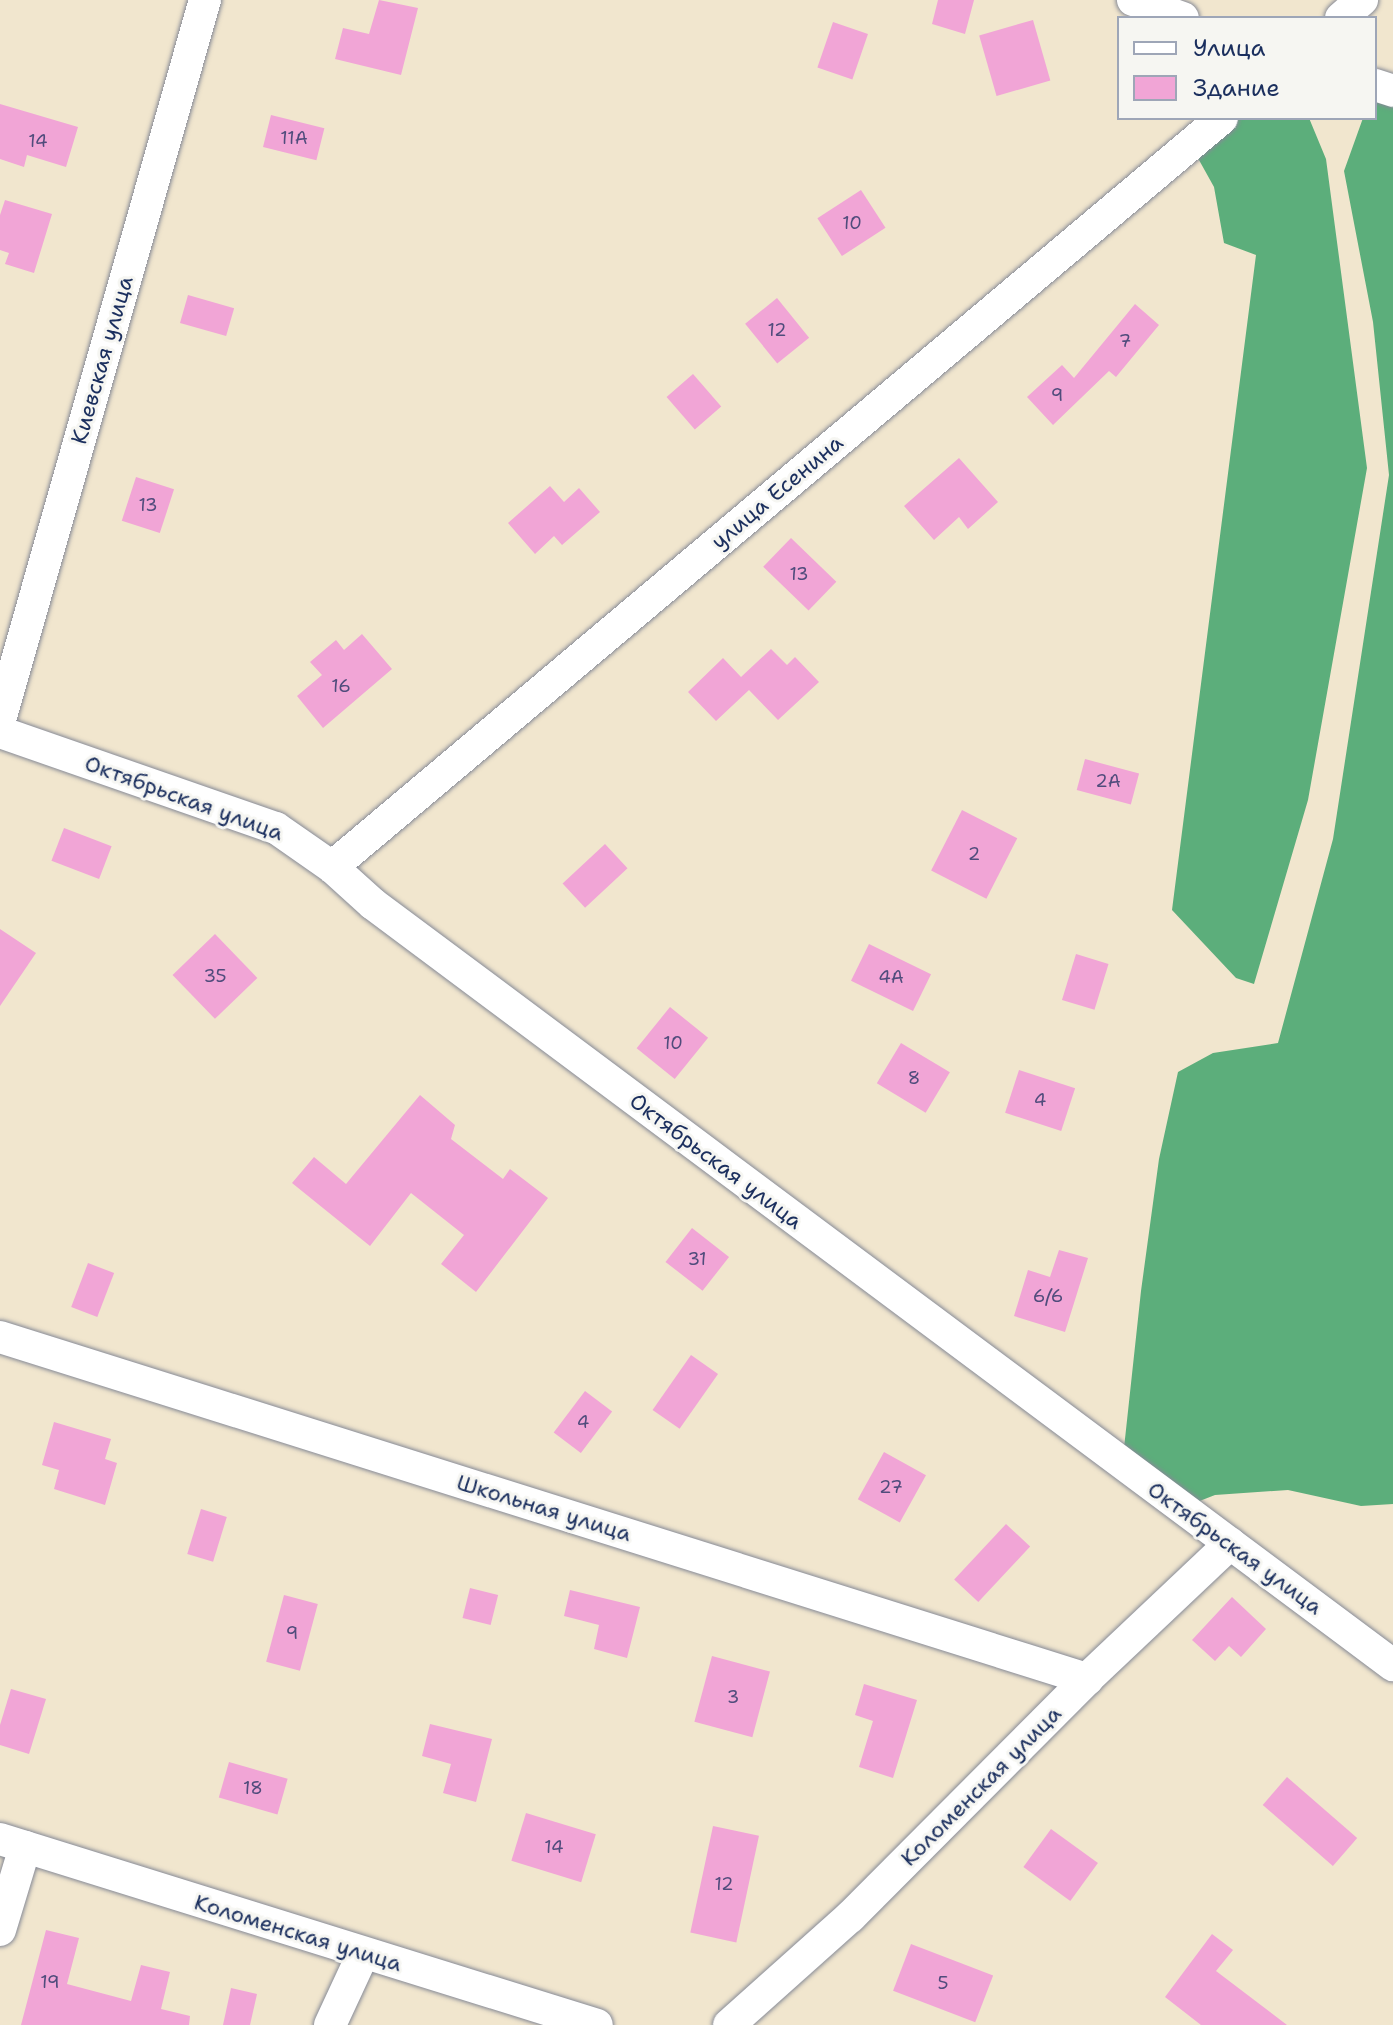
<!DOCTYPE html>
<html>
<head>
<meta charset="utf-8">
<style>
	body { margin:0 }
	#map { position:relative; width:1393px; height:2025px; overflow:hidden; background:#f1e6ce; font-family:"Shantell Sans",sans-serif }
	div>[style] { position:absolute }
	.forest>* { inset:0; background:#5cae7b }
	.building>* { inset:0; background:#f1a5d6; transform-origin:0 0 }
	.roads { filter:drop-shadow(0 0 2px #868a96) drop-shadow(0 0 2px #868a96) }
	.minor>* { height:32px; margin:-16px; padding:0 16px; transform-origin:16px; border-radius:16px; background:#fff }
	span { translate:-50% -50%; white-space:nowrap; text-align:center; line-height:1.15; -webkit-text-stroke:6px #f6f6f2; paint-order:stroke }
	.number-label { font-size:18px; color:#504c7c }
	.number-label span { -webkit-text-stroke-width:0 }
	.street-label { font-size:22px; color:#1b2f5e }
	.legend { position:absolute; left:1117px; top:16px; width:260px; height:104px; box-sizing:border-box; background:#f6f6f2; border:2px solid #9ea6b7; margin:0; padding:10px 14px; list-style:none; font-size:24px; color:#1b2f5e }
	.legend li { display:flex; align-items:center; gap:16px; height:40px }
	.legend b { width:40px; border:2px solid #9ea6b7 }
</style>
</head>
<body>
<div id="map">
	<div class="forest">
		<i style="clip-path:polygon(1375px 95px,1393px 101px,1393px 1504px,1361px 1506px,1288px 1490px,1215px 1495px,1197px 1502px,1124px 1448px,1141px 1291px,1159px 1159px,1178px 1072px,1213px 1053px,1278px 1043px,1333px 839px,1389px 475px,1373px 322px,1344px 171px,1363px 118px,1375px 118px)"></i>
		<i style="clip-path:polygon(1233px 118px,1309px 118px,1326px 159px,1367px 468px,1308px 800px,1254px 984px,1236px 978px,1172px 910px,1256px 255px,1224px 243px,1214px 187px,1194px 151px)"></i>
	</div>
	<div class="building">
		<i style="clip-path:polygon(379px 0,418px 8px,401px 75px,335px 59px,343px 28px,369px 34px)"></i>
		<i style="clip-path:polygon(938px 0,974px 0,965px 34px,932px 24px)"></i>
		<i style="left:1033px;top:20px;width:63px;height:56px;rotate:74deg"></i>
		<i style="left:833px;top:22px;width:37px;height:48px;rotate:19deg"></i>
		<i style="clip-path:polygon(0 104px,78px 127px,66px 167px,27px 155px,24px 167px,0 159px)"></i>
		<i style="left:271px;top:115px;width:55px;height:33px;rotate:14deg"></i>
		<i style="left:861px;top:190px;width:45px;height:52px;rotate:57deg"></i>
		<i style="clip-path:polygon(5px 200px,52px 214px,34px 273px,5px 264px,9px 253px,0 250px,0 215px)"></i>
		<i style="left:188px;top:295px;width:48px;height:29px;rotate:16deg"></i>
		<i style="left:777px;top:298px;width:51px;height:41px;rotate:51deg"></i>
		<i style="clip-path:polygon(1135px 304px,1159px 325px,1116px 377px,1109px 371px,1053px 425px,1027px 397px,1062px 365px,1074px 378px)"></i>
		<i style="left:693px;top:374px;width:43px;height:35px;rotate:49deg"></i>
		<i style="clip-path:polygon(959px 458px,998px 502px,968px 529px,959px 517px,934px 540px,904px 506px)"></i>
		<i style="left:136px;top:477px;width:40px;height:46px;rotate:18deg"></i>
		<i style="clip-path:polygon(550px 486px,564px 502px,579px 488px,600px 512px,562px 545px,554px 536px,535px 554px,508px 523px)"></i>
		<i style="left:791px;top:538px;width:63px;height:40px;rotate:44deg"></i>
		<i style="clip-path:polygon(362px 634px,392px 669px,323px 728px,297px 696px,322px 675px,310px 662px,336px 640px,344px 650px)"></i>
		<i style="clip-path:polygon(771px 649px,787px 665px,795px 657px,819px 682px,778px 720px,749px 690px,716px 721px,688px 692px,723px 658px,741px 677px)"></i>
		<i style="left:1085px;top:759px;width:56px;height:32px;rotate:15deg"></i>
		<i style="left:962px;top:810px;width:62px;height:68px;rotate:27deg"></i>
		<i style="left:64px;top:828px;width:51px;height:35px;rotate:21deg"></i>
		<i style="left:605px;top:844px;width:33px;height:58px;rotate:47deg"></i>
		<i style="clip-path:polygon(0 929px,36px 953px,0 1006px)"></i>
		<i style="left:215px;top:934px;width:61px;height:59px;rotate:46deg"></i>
		<i style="left:869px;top:944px;width:69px;height:41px;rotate:26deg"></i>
		<i style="left:1076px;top:954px;width:34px;height:48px;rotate:17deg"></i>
		<i style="left:670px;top:1007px;width:49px;height:53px;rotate:39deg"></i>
		<i style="left:901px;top:1043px;width:57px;height:47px;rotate:31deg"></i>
		<i style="left:1019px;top:1070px;width:59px;height:45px;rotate:18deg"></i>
		<i style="clip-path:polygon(420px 1095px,455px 1125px,451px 1139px,503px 1179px,510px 1169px,548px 1198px,476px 1292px,441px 1264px,464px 1235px,411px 1193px,370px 1246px,292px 1183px,314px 1157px,346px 1184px)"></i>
		<i style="left:692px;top:1228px;width:47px;height:43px;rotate:38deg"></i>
		<i style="clip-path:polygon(1059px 1250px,1088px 1258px,1065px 1332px,1014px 1316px,1028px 1270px,1050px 1277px)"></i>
		<i style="left:88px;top:1263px;width:28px;height:47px;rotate:21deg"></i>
		<i style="left:691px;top:1355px;width:33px;height:67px;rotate:35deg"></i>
		<i style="left:585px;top:1391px;width:34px;height:52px;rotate:37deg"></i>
		<i style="clip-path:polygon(54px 1422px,111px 1439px,105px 1459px,117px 1463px,105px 1505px,54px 1489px,59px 1470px,42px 1465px)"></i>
		<i style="left:884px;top:1452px;width:48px;height:54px;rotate:29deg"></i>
		<i style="left:201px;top:1509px;width:27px;height:47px;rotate:17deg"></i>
		<i style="left:1006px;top:1524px;width:33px;height:76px;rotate:43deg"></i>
		<i style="left:470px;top:1588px;width:29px;height:31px;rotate:14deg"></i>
		<i style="clip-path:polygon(570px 1590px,640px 1607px,627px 1658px,594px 1649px,599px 1625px,564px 1616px)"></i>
		<i style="left:284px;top:1595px;width:35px;height:69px;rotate:15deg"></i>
		<i style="clip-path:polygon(1232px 1597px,1266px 1629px,1241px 1657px,1229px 1646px,1215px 1661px,1192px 1640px)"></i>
		<i style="left:712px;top:1656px;width:60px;height:68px;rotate:15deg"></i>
		<i style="clip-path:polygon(864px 1684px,917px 1700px,893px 1778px,859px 1767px,873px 1721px,855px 1715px)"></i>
		<i style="clip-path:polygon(11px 1689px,46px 1699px,29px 1754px,0 1745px,0 1725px)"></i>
		<i style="clip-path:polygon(430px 1724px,492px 1739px,476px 1802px,443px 1793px,451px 1764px,422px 1756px)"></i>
		<i style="left:229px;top:1762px;width:61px;height:37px;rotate:16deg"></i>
		<i style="left:1287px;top:1777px;width:93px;height:37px;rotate:41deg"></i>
		<i style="left:526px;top:1813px;width:73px;height:50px;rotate:17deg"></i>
		<i style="left:713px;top:1826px;width:47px;height:109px;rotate:12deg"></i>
		<i style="left:1051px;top:1829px;width:58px;height:47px;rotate:36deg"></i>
		<i style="clip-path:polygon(46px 1930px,79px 1938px,67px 1984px,131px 2001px,141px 1965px,170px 1972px,161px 2009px,190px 2016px,189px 2025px,21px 2025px)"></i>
		<i style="clip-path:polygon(1212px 1934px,1233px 1950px,1216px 1971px,1287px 2025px,1201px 2025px,1165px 1997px)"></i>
		<i style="left:911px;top:1944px;width:88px;height:50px;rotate:21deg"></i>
		<i style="clip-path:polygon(231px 1988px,257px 1994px,250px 2025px,223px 2025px)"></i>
	</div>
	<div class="roads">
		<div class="minor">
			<i style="left:1133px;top:0;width:53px;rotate:19.8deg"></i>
			<i style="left:1341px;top:18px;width:28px;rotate:-41deg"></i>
			<i style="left:1375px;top:85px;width:19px;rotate:18deg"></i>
			<i style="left:0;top:720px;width:749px;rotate:-74.11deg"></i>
			<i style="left:0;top:732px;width:292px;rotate:19.2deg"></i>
			<i style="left:276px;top:828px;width:68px;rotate:34.9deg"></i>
			<i style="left:332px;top:867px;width:55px;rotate:42.1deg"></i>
			<i style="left:373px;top:904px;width:1273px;rotate:36.73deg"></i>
			<i style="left:332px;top:867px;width:1163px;rotate:-40.08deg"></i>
			<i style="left:0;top:1337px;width:1140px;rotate:17.47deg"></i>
			<i style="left:0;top:1839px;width:625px;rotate:17.3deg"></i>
			<i style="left:0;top:1930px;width:87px;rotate:-73.2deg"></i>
			<i style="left:330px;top:2025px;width:78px;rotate:-65.1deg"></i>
			<i style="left:729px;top:2025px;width:162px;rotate:-41.8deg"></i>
			<i style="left:850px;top:1917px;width:336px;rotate:-45.1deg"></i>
			<i style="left:1087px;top:1679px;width:197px;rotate:-43.4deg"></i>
		</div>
	</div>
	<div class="number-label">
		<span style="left:294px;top:138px">11А</span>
		<span style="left:38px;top:141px">14</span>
		<span style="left:852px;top:223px">10</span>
		<span style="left:777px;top:330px">12</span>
		<span style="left:1125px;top:341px">7</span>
		<span style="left:1057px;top:395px">9</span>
		<span style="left:148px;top:505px">13</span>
		<span style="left:799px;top:574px">13</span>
		<span style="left:341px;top:686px">16</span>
		<span style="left:1108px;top:781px">2А</span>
		<span style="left:974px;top:854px">2</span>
		<span style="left:215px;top:976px">35</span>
		<span style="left:891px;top:977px">4А</span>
		<span style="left:673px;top:1043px">10</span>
		<span style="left:914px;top:1078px">8</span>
		<span style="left:1040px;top:1100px">4</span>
		<span style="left:697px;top:1259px">31</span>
		<span style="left:1048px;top:1296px">6/6</span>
		<span style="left:583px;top:1422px">4</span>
		<span style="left:891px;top:1487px">27</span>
		<span style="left:292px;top:1633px">9</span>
		<span style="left:733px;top:1697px">3</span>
		<span style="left:253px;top:1788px">18</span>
		<span style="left:554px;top:1847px">14</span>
		<span style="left:724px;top:1884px">12</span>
		<span style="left:50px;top:1982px">19</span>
		<span style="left:943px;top:1983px">5</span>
	</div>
	<div class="street-label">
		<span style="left:102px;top:360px;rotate:-74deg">Киевская улица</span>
		<span style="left:777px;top:492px;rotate:-40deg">улица Есенина</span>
		<span style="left:184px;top:798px;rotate:20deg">Октябрьская улица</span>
		<span style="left:716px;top:1161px;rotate:37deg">Октябрьская улица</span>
		<span style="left:544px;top:1508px;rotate:17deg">Школьная улица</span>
		<span style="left:1235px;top:1548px;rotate:36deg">Октябрьская улица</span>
		<span style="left:981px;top:1786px;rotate:-45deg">Коломенская улица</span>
		<span style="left:298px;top:1933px;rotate:17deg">Коломенская улица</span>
	</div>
	<ul class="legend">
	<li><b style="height:10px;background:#fff"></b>Улица</li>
	<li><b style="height:22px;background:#f1a5d6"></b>Здание</li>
	</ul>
</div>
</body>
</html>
